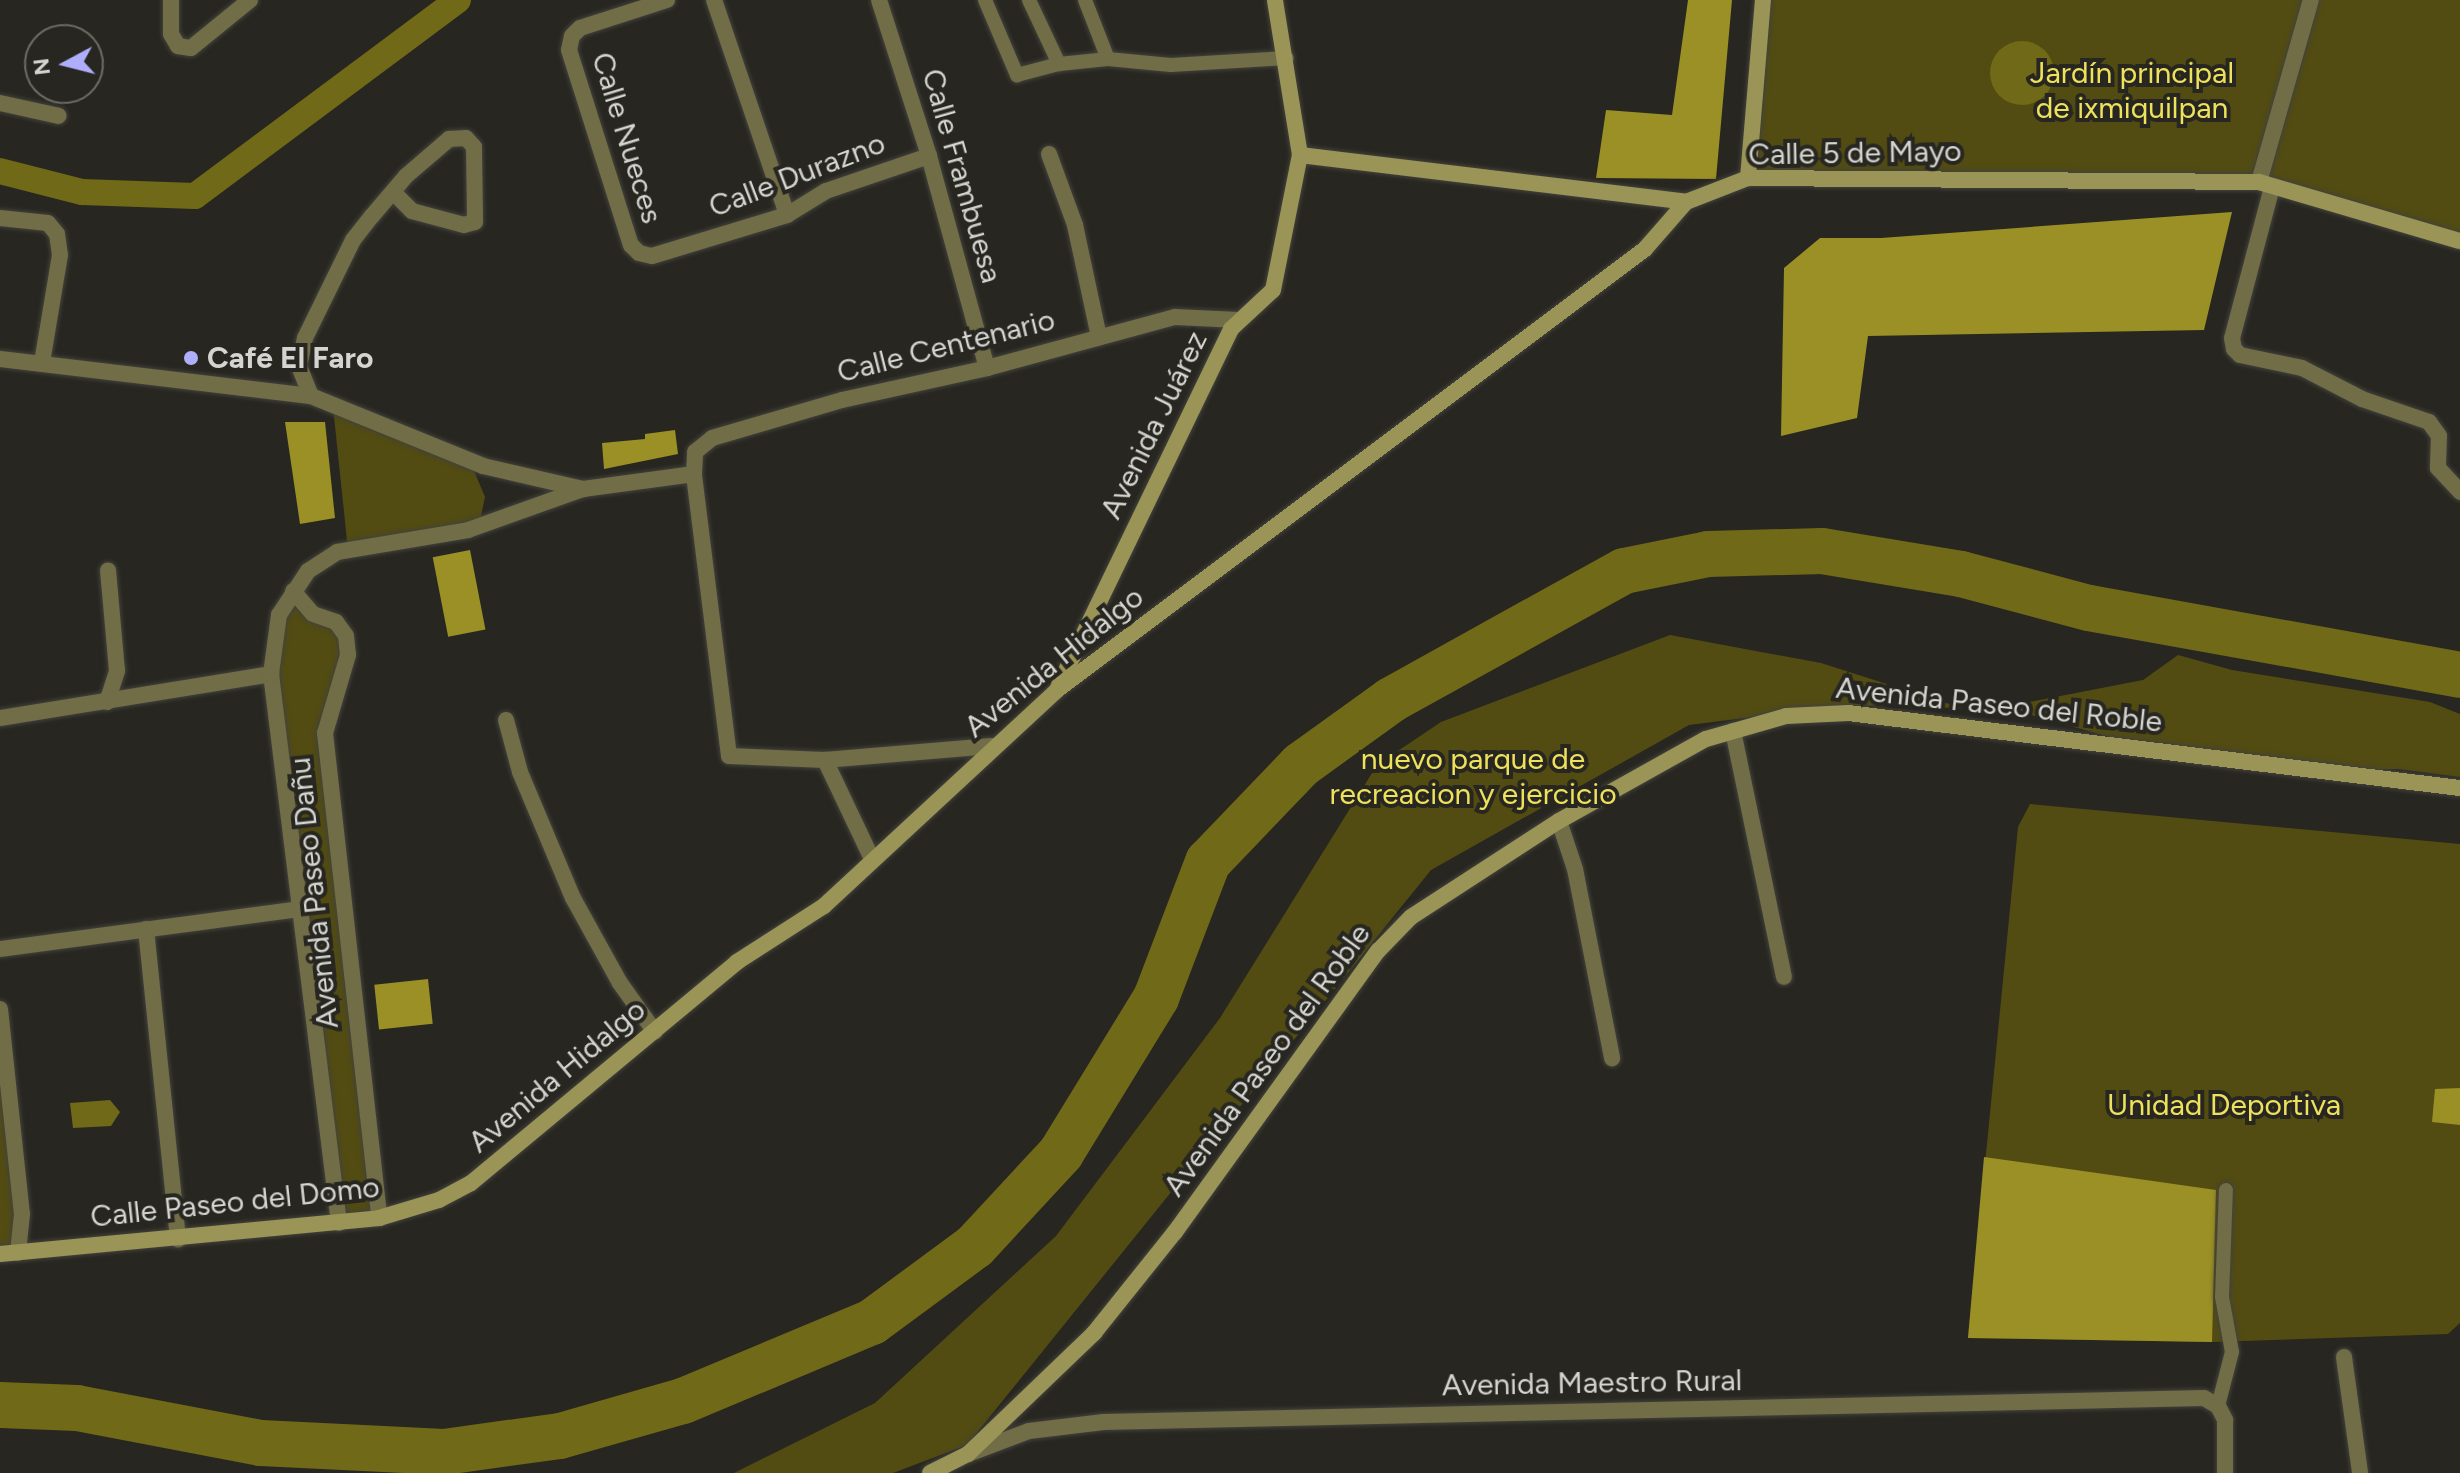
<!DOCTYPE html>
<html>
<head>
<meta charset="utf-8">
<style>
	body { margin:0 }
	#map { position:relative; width:2460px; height:1473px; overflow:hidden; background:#272620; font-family:Figtree,sans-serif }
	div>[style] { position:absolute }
	.green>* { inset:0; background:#524c12 }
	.water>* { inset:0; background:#706917 }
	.round { border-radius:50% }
	.canal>* { height:26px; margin:-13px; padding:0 13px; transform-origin:13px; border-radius:13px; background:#706917 }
	.river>* { height:46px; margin:-23px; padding:0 23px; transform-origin:23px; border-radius:23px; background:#706917 }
	.building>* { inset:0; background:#9a9025; transform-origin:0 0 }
	.roads { filter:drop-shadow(0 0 2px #43423c) drop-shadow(0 0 2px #43423c) }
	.lane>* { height:14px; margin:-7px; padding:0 7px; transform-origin:7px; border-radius:7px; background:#706d47 }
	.street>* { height:16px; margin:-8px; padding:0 8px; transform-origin:8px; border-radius:8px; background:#706d47 }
	.secondary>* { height:16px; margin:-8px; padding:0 8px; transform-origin:8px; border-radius:8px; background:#9a9556 }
	.dots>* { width:22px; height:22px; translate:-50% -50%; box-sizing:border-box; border:4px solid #272620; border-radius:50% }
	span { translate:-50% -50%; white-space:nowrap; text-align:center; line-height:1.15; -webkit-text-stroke:8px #272620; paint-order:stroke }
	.park-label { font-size:30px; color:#eee15b }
	.street-label { font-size:30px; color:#d4d4d0 }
	.poi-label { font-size:30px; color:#d4d4d0; font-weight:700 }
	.left { translate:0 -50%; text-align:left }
	.north { position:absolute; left:24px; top:24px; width:80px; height:80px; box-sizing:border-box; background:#272620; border:2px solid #6c6c66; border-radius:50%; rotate:263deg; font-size:22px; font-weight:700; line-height:32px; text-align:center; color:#d4d4d0 }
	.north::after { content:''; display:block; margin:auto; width:28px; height:36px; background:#aeaefa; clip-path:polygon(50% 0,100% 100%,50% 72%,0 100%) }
</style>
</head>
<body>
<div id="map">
	<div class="green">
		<i style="clip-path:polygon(1763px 0,2460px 0,2460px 241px,2259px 182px,1748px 178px)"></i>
		<i style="clip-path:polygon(333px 407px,470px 461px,485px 497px,481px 516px,468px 530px,348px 550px)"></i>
		<i style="clip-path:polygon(293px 591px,346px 636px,328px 708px,379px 1218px,339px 1223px,271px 674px)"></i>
		<i style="clip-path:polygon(1670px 635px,1821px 663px,1962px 708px,1847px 705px,1689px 725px,1431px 870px,967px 1445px,893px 1473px,734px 1473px,875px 1403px,1056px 1236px,1220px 1018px,1377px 765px,1441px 722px)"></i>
		<i style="clip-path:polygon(2178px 655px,2232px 670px,2430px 702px,2460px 714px,2460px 777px,2398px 769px,2330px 771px,2124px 741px,2003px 707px,2143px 680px)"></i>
		<i style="clip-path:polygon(2030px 804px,2460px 844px,2460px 1323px,2448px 1334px,2212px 1342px,1968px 1338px,2018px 827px)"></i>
		<i style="clip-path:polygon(0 1014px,18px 1253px,0 1254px)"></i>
	</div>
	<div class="water">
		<i class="round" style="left:1990px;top:41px;width:64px;height:64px"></i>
		<i style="clip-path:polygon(110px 1100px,120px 1112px,111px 1126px,73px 1128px,70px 1103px)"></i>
	</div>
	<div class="canal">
		<i style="left:0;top:171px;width:85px;rotate:14.4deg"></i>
		<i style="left:82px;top:192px;width:113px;rotate:2deg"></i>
		<i style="left:195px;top:196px;width:328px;rotate:-36.7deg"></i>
	</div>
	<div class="river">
		<i style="left:0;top:1405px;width:77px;rotate:2.2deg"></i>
		<i style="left:77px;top:1408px;width:187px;rotate:10.8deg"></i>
		<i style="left:261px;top:1443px;width:183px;rotate:2.8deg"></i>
		<i style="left:444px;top:1452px;width:117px;rotate:-7.9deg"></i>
		<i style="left:560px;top:1436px;width:128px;rotate:-15.9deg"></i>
		<i style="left:683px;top:1401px;width:205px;rotate:-22.7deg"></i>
		<i style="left:872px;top:1322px;width:128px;rotate:-36.4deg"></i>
		<i style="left:975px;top:1246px;width:127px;rotate:-47.2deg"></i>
		<i style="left:1061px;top:1153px;width:182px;rotate:-58.5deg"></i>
		<i style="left:1156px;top:998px;width:146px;rotate:-69.1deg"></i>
		<i style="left:1208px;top:862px;width:134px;rotate:-46.2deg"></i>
		<i style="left:1301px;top:765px;width:111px;rotate:-35.8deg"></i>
		<i style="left:1391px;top:700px;width:266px;rotate:-29deg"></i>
		<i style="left:1624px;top:571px;width:86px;rotate:-11.4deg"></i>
		<i style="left:1708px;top:554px;width:114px;rotate:-1.5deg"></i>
		<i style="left:1822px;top:551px;width:141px;rotate:9.4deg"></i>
		<i style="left:1961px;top:574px;width:132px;rotate:14.9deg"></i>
		<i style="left:2089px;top:608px;width:377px;rotate:10.2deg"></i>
	</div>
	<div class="building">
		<i style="clip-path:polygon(1688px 0,1732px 0,1716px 179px,1596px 178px,1606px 110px,1672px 115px)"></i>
		<i style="clip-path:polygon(2232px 212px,2204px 330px,1868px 336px,1857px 418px,1781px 436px,1784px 268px,1820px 238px,1881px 238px)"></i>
		<i style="clip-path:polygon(285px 422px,325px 422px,335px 518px,300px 524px)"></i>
		<i style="clip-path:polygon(675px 430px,678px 454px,604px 469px,602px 443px,645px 439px,645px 434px)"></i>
		<i style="left:470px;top:550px;width:81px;height:38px;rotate:79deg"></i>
		<i style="left:428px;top:979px;width:45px;height:54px;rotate:84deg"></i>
		<i style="clip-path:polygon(2460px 1088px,2460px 1125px,2432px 1122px,2435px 1089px)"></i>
		<i style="clip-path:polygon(1984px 1157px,2216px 1190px,2212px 1342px,1968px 1338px)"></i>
	</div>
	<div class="roads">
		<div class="lane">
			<i style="left:985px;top:0;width:82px;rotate:66.9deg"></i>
			<i style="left:1017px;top:75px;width:43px;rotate:-14.7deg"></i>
			<i style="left:1029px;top:0;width:71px;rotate:64.9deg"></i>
			<i style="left:1059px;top:64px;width:49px;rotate:-5.8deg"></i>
			<i style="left:1108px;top:59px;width:63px;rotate:5.4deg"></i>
			<i style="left:1171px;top:65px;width:116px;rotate:-3.5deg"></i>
			<i style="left:1085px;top:0;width:63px;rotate:68.7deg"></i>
			<i style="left:2218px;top:1406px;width:56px;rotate:-75.5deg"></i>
			<i style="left:2232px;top:1352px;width:56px;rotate:-100.3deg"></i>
			<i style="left:2222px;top:1297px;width:107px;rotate:-87.9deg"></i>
		</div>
		<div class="street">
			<i style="left:171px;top:0;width:34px;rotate:90deg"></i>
			<i style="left:171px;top:34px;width:14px;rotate:60deg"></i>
			<i style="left:178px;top:46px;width:13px;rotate:9deg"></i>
			<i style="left:191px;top:48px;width:76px;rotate:-39.1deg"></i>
			<i style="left:667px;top:0;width:91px;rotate:162.2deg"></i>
			<i style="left:580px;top:28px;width:11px;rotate:135deg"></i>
			<i style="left:572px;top:36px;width:14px;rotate:102deg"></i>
			<i style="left:569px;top:50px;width:205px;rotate:72.4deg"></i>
			<i style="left:631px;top:245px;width:11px;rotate:45deg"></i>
			<i style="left:639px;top:253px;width:13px;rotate:13deg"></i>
			<i style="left:652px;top:256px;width:141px;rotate:-16.9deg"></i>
			<i style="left:787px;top:215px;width:46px;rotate:-31.6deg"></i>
			<i style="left:826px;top:191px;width:109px;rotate:-18.8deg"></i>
			<i style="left:714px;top:0;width:227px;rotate:71.2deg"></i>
			<i style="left:879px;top:0;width:164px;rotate:72.2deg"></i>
			<i style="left:929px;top:156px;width:220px;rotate:74.7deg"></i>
			<i style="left:0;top:103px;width:60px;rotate:12.4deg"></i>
			<i style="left:1049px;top:154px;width:76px;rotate:69.9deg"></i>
			<i style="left:1075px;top:225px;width:115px;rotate:77.9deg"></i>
			<i style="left:2259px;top:182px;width:189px;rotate:-74.1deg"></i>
			<i style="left:2272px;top:187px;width:156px;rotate:104.8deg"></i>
			<i style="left:2232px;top:338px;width:11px;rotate:80deg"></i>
			<i style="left:2234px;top:349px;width:8px;rotate:45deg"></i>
			<i style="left:2240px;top:355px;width:63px;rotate:11.8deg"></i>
			<i style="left:2302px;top:368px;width:68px;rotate:27.3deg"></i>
			<i style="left:2362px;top:399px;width:71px;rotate:18.9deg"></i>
			<i style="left:2429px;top:422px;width:17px;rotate:54deg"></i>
			<i style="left:2439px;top:436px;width:32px;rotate:92deg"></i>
			<i style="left:2438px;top:468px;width:33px;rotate:47deg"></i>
			<i style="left:0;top:218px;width:48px;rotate:5.9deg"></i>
			<i style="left:48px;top:223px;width:14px;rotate:51deg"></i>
			<i style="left:57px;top:234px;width:21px;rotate:82deg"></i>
			<i style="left:60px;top:255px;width:109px;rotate:99.5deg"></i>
			<i style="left:0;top:359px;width:313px;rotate:6.8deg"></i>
			<i style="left:311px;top:396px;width:186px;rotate:22.1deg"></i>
			<i style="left:483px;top:466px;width:103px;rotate:13deg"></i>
			<i style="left:583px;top:489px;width:112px;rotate:-7.7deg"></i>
			<i style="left:311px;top:396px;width:32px;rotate:-112deg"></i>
			<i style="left:299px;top:366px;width:29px;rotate:-78deg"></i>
			<i style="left:305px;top:338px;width:109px;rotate:-63.9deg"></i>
			<i style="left:353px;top:240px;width:31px;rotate:-52deg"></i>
			<i style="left:372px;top:216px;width:52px;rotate:-49.6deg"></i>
			<i style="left:406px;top:176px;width:57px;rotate:-40.7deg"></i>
			<i style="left:449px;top:139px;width:17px;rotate:-3deg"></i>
			<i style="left:466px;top:138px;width:12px;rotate:48deg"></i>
			<i style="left:474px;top:147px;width:75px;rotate:89.2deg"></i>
			<i style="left:475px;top:222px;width:11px;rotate:165deg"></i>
			<i style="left:464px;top:225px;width:54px;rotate:-164.9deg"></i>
			<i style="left:412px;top:211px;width:27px;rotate:-135deg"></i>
			<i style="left:293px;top:591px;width:30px;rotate:49deg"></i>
			<i style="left:313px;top:614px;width:24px;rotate:19deg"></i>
			<i style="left:336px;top:622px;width:17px;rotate:54deg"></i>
			<i style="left:346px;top:636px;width:19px;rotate:84deg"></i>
			<i style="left:348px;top:655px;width:81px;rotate:106.4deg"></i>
			<i style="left:325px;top:733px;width:488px;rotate:83.6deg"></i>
			<i style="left:107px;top:702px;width:33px;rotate:-72deg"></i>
			<i style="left:117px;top:671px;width:101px;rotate:-95.1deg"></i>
			<i style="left:0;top:718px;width:275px;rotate:-9.2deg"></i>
			<i style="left:506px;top:720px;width:54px;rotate:74.9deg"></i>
			<i style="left:520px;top:772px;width:137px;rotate:67.2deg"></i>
			<i style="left:573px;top:898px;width:97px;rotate:61.1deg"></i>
			<i style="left:620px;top:983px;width:60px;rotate:54.5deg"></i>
			<i style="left:1733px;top:731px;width:251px;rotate:78.3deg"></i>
			<i style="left:991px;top:746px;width:167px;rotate:175.2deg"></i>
			<i style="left:825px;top:760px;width:96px;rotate:-177.6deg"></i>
			<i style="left:729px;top:756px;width:284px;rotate:-97.1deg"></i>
			<i style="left:694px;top:474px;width:22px;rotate:-87deg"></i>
			<i style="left:695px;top:452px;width:22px;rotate:-39deg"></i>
			<i style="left:712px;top:438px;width:135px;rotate:-16.3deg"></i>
			<i style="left:842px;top:400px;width:148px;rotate:-12.4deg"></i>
			<i style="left:987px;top:368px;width:195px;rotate:-15.2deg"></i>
			<i style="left:1175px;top:317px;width:64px;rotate:2.7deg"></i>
			<i style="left:825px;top:760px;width:110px;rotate:64.6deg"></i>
			<i style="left:1559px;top:821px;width:51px;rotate:71.6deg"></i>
			<i style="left:1575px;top:869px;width:193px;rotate:78.9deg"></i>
			<i style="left:146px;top:929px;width:312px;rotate:84.1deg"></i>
			<i style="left:0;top:949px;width:303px;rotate:-7.6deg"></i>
			<i style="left:0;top:1009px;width:206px;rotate:83.9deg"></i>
			<i style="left:22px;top:1214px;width:39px;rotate:96deg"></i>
			<i style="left:339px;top:1223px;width:553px;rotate:-97.06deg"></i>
			<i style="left:271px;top:674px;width:60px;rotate:-82.3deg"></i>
			<i style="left:279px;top:615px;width:53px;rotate:-56.6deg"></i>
			<i style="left:308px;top:571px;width:35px;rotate:-33deg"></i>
			<i style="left:337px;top:552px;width:133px;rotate:-9.5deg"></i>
			<i style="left:468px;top:530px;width:122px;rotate:-19.6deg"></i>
			<i style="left:2344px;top:1357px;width:117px;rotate:82.1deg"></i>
			<i style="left:968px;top:1454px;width:65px;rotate:-20.7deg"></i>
			<i style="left:1029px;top:1431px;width:75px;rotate:-6.9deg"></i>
			<i style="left:1103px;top:1422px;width:1101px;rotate:-1.25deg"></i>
			<i style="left:2204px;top:1398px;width:16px;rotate:30deg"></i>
			<i style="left:2218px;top:1406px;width:16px;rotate:63deg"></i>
			<i style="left:2225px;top:1420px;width:53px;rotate:90deg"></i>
		</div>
		<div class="secondary">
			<i style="left:1300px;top:155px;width:389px;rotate:6.9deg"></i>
			<i style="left:1686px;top:202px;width:66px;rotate:-21.2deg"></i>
			<i style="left:1748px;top:178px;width:511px;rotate:0.45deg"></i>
			<i style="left:2259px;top:182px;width:209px;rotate:16.4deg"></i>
			<i style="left:1748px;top:178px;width:179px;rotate:-85.2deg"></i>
			<i style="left:1059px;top:685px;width:395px;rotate:-64.2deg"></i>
			<i style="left:1231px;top:329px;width:57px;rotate:-42.9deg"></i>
			<i style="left:1273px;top:290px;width:138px;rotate:-78.7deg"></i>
			<i style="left:1300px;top:155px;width:157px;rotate:-99.2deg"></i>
			<i style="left:0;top:1254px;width:381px;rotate:-5.4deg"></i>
			<i style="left:379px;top:1218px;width:63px;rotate:-16.7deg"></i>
			<i style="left:439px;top:1200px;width:36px;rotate:-28deg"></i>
			<i style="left:471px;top:1183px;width:346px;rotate:-39.7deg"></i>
			<i style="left:737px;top:962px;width:103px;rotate:-32.8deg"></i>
			<i style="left:824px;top:906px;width:318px;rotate:-42.8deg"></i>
			<i style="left:1057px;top:690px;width:735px;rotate:-36.87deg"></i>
			<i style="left:1645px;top:249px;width:62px;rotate:-48.9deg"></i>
			<i style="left:930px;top:1473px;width:42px;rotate:-26.6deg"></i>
			<i style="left:968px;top:1454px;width:175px;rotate:-43.8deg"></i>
			<i style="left:1094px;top:1333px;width:129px;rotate:-51.3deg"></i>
			<i style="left:1175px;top:1232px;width:347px;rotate:-54.2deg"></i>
			<i style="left:1378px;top:951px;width:47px;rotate:-45.9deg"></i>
			<i style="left:1411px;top:917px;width:176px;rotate:-33deg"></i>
			<i style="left:1559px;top:821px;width:168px;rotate:-29.2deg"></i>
			<i style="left:1706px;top:739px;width:83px;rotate:-16deg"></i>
			<i style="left:1786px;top:716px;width:62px;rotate:-2.8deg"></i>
			<i style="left:1848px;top:713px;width:617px;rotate:6.99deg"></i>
		</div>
	</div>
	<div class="dots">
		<i style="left:191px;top:358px;background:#aeaefa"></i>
	</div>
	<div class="park-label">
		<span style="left:2132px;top:90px">Jardín principal<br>de ixmiquilpan</span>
		<span style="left:1473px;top:776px">nuevo parque de<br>recreacion y ejercicio</span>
		<span style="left:2224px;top:1105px">Unidad Deportiva</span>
	</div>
	<div class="street-label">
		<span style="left:627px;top:138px;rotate:73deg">Calle Nueces</span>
		<span style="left:1855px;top:153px;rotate:-1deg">Calle 5 de Mayo</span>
		<span style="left:797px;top:175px;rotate:-21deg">Calle Durazno</span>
		<span style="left:962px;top:176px;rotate:74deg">Calle Frambuesa</span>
		<span style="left:946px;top:346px;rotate:-14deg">Calle Centenario</span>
		<span style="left:1154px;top:425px;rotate:-64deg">Avenida Juárez</span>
		<span style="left:1054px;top:662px;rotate:-39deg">Avenida Hidalgo</span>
		<span style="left:1999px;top:705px;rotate:6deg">Avenida Paseo del Roble</span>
		<span style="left:314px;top:893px;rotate:-96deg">Avenida Paseo Dañu</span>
		<span style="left:1267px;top:1060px;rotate:-54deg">Avenida Paseo del Roble</span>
		<span style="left:557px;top:1076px;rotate:-40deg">Avenida Hidalgo</span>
		<span style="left:235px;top:1202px;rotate:-6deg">Calle Paseo del Domo</span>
		<span style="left:1592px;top:1383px;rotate:-1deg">Avenida Maestro Rural</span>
	</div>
	<div class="poi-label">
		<span class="left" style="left:207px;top:358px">Café El Faro</span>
	</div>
	<div class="north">N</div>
</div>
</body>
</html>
